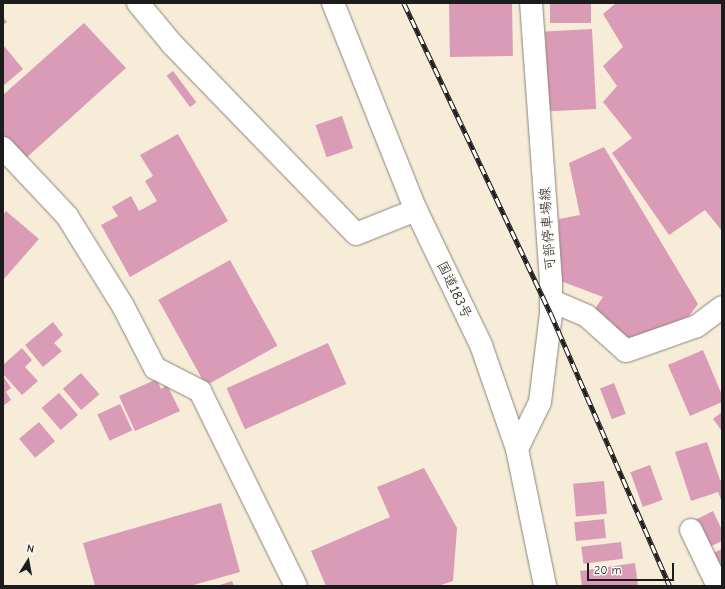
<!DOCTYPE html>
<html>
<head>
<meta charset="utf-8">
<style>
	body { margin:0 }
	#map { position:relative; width:725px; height:589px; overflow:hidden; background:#f6ecd8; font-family:"Comic Neue","Klee One",sans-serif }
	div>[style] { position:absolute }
	.building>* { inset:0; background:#da9bb7; transform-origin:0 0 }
	.roads { filter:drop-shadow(0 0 1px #89847a) drop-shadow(0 0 1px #89847a) }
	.street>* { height:22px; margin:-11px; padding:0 11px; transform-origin:11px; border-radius:11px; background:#fff }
	.secondary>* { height:22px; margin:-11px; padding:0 11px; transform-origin:11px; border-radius:11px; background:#fff }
	.highway>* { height:22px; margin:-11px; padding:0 11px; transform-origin:11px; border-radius:11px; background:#fff }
	.rail>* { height:4.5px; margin-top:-2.25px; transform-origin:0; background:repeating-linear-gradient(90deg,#fdfcf7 0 9px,#1c1c1c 0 18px); box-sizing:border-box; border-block:1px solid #1c1c1c }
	span { translate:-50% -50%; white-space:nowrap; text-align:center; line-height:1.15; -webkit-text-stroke:3.5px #fdfcf7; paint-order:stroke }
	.street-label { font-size:14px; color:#1c1c1c }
	.frame { position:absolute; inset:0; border:4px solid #1c1c1c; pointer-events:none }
	.north { position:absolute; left:8px; top:541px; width:40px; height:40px; -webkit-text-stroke:3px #fdfcf7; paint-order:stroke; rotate:11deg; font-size:11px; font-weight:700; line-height:16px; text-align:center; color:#1c1c1c }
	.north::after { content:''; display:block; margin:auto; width:14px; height:18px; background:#1c1c1c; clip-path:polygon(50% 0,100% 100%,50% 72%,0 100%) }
	.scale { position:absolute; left:587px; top:563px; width:87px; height:18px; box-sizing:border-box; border:2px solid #1c1c1c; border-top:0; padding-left:5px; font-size:12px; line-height:14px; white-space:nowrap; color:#1c1c1c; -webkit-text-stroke:3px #fdfcf7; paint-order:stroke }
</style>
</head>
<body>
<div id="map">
	<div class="building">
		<i style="left:512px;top:3px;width:53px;height:63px;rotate:89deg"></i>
		<i style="left:550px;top:3px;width:41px;height:20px"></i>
		<i style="clip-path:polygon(616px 3px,722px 3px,722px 231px,705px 210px,669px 235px,612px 153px,632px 138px,603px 102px,617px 86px,603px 66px,623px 47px,603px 14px)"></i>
		<i style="clip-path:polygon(3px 17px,7px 22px,3px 25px)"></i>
		<i style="clip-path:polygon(84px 23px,126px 68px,25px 159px,3px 135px,3px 95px)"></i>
		<i style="left:592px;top:29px;width:80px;height:47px;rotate:87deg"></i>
		<i style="clip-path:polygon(4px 46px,23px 69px,3px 86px,3px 47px)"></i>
		<i style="left:173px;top:71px;width:39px;height:8px;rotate:53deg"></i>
		<i style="left:342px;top:116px;width:34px;height:28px;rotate:71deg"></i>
		<i style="clip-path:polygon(178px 134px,228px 221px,130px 277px,101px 225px,118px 216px,112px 207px,131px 196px,139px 211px,157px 201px,145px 181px,153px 176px,140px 155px)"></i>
		<i style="clip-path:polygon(604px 147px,698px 304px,689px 316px,626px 344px,594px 310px,603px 297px,558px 280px,559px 219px,580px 215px,569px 163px)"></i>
		<i style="clip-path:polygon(6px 211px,39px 239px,3px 280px,3px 215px)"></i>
		<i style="left:230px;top:260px;width:98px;height:82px;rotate:61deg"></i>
		<i style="clip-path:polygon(53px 322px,63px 335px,54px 343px,62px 351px,43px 367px,25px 345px)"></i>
		<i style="left:328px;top:343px;width:45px;height:111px;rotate:66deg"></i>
		<i style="clip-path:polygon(22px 348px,32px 360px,25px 367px,38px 381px,22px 395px,3px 374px,3px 365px)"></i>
		<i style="clip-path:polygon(703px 350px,722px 395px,722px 402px,690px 416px,668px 365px)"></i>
		<i style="left:81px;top:373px;width:28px;height:24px;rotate:49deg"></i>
		<i style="clip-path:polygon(3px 376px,11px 388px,6px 392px,11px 400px,3px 406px)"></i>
		<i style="clip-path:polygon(157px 379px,161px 389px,167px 385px,180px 411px,135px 431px,119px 396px)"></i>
		<i style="left:614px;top:383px;width:33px;height:15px;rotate:69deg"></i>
		<i style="left:59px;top:393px;width:29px;height:23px;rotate:49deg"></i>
		<i style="left:120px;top:404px;width:29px;height:25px;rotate:65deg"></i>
		<i style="clip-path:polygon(722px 412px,722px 431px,713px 419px)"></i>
		<i style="left:39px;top:422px;width:25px;height:26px;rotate:50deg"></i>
		<i style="clip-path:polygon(707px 442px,720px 480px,722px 479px,722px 502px,718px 492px,691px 501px,675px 452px)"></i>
		<i style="left:650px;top:465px;width:37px;height:21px;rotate:70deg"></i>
		<i style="clip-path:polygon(424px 468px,457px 528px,453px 581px,438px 586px,326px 586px,311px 551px,390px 517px,377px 487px)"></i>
		<i style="left:604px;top:481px;width:33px;height:31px;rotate:85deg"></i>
		<i style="clip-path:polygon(221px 503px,240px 572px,190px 586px,95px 586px,83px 543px)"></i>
		<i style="clip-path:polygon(713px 511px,722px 530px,722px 541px,707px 548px,693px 521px)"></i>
		<i style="left:604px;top:519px;width:19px;height:30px;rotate:84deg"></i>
		<i style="left:621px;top:542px;width:17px;height:40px;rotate:83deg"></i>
		<i style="clip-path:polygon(722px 549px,722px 572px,713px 553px)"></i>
		<i style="clip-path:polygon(635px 563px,638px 586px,582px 586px,580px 571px)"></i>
		<i style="clip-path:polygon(232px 581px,234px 586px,217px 586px)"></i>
	</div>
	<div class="roads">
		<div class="street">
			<i style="left:138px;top:3px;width:53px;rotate:50.3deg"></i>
			<i style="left:172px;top:44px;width:264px;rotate:45.9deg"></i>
			<i style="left:356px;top:234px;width:65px;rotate:-21.8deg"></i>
			<i style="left:3px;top:148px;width:93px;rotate:46.7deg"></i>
			<i style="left:67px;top:216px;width:106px;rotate:58.1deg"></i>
			<i style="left:123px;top:306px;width:70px;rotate:62.7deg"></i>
			<i style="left:155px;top:368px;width:51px;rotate:27.1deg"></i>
			<i style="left:200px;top:391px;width:217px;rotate:63.8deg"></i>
			<i style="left:552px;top:301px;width:38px;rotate:23deg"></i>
			<i style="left:587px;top:316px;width:52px;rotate:41.9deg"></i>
			<i style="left:626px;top:351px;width:75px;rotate:-19.4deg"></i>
			<i style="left:697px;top:326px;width:31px;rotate:-37deg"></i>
			<i style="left:691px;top:530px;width:62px;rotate:64.3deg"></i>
		</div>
		<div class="secondary">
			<i style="left:517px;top:449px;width:52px;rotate:-63.9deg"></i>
			<i style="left:540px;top:402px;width:89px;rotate:-82.9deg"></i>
			<i style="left:551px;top:314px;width:33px;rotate:-90deg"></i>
			<i style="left:551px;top:281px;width:279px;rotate:-94.1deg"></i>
		</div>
		<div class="highway">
			<i style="left:333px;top:3px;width:223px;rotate:68.2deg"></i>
			<i style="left:416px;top:210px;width:150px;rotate:64.3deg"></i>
			<i style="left:481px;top:345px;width:110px;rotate:70.9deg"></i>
			<i style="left:517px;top:449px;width:140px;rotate:78.4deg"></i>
		</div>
	</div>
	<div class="rail">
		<i style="left:404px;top:3px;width:344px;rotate:64.7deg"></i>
		<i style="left:551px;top:314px;width:297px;rotate:66.4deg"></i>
	</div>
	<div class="street-label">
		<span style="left:548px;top:229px;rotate:-94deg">可部停車場線</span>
		<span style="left:454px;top:290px;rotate:64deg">国道183号</span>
	</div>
	<div class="frame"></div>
	<div class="north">N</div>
	<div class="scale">20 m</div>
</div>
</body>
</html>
